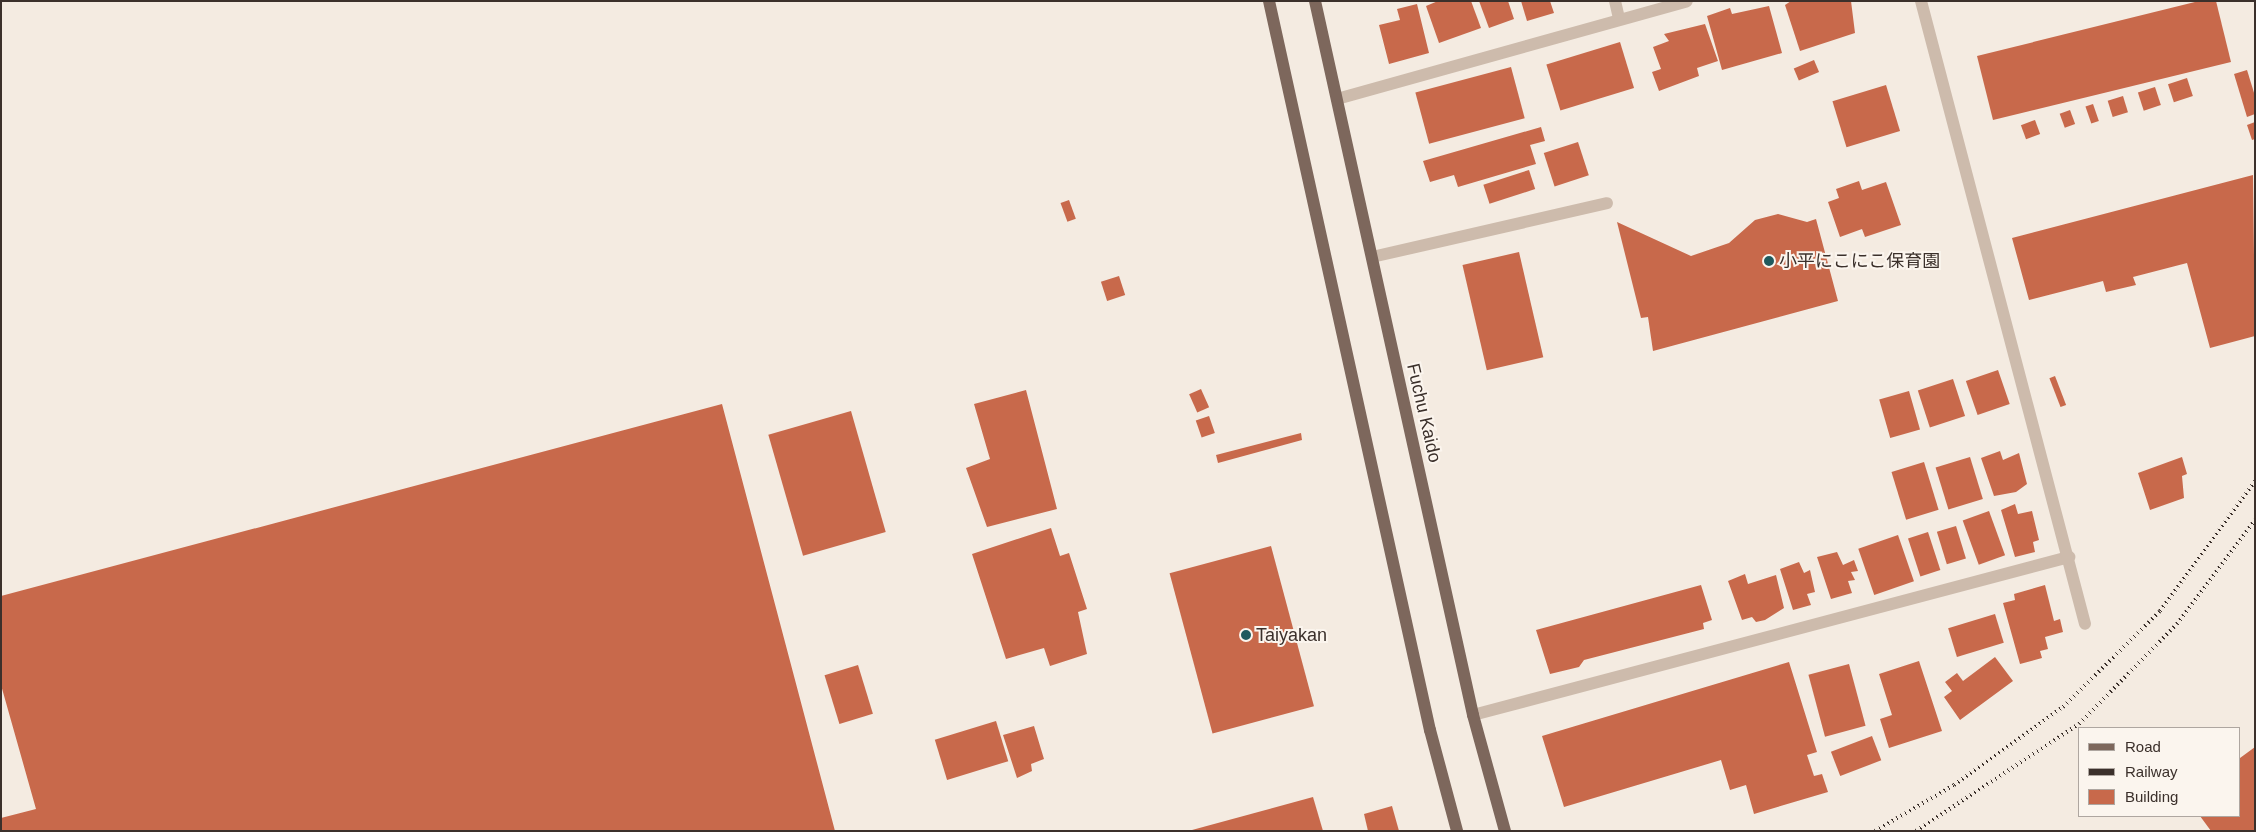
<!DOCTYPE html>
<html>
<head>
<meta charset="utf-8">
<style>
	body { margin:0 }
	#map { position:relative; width:2256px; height:832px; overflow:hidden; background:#f4ebe1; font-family:Helvetica,"Noto Sans JP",sans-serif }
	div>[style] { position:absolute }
	.building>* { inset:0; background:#c8694b; transform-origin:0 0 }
	.service>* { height:12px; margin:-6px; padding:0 6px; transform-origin:6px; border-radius:6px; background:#cdbbac }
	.minor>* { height:12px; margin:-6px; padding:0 6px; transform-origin:6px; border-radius:6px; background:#cdbbac }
	.primary>* { height:12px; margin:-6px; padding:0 6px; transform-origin:6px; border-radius:6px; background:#7d675c }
	.rail>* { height:4px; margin-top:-2px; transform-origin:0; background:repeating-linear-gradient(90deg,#3b302b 0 1px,transparent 0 5px) }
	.dots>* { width:14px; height:14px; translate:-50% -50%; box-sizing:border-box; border:2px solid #fbf5ee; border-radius:50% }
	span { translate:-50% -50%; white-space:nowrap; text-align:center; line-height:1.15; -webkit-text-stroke:4px #fbf5ee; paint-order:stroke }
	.poi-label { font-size:18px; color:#3b302b }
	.left { translate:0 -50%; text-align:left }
	.street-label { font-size:18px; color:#3b302b }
	.frame { position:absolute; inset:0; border:2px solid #3b302b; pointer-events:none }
	.legend { position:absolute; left:2078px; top:727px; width:162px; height:90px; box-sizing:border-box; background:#fbf5ee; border:1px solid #aea6a0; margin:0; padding:6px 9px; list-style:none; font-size:15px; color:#3b302b }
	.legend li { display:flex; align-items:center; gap:10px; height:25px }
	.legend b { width:25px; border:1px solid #aea6a0 }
</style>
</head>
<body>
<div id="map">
	<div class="building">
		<i style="clip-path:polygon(1438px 1px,1471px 1px,1481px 28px,1439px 43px,1426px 6px)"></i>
		<i style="clip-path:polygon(1479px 1px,1508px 1px,1514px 19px,1489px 28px)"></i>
		<i style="clip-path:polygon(1521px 1px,1550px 1px,1554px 13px,1527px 21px)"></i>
		<i style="clip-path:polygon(1791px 1px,1851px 1px,1855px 33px,1800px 51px,1785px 5px)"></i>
		<i style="clip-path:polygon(2199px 1px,2216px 1px,2231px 62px,1993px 120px,1977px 56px)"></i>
		<i style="clip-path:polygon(1417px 4px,1429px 53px,1389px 64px,1379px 25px,1400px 20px,1397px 9px)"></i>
		<i style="clip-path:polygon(1769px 6px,1782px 53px,1722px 70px,1707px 16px,1730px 8px,1732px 14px)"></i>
		<i style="clip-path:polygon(1705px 24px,1718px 61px,1697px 68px,1699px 76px,1659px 91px,1652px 72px,1661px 69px,1653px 47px,1669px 41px,1664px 34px)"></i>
		<i style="left:1620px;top:42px;width:48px;height:77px;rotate:73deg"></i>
		<i style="left:1814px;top:60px;width:13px;height:22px;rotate:67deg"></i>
		<i style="left:1511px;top:67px;width:53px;height:99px;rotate:75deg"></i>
		<i style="clip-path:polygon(2247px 70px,2255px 96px,2255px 114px,2247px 117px,2234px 74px)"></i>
		<i style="left:2187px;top:78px;width:19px;height:20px;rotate:72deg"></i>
		<i style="left:1886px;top:85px;width:48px;height:56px;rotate:73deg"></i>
		<i style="left:2155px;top:87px;width:19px;height:18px;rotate:72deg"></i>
		<i style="left:2123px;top:96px;width:17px;height:16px;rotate:73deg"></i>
		<i style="left:2093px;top:104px;width:18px;height:8px;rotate:71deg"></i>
		<i style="left:2070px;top:110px;width:15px;height:11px;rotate:70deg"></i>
		<i style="left:2035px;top:120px;width:15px;height:15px;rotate:70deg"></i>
		<i style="clip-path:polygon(2255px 122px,2255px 139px,2252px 140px,2247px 125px)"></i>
		<i style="clip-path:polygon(1541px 127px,1545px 141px,1530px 145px,1536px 164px,1458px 187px,1454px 175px,1430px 182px,1423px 161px)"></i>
		<i style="left:1578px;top:142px;width:35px;height:36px;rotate:72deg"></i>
		<i style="left:1529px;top:170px;width:20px;height:48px;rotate:72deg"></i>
		<i style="clip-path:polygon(2253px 175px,2255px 336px,2210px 348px,2187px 263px,2133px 277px,2136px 285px,2106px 292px,2103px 281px,2029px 300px,2012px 238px)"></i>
		<i style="clip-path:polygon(1859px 181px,1862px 190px,1886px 182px,1901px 225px,1865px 237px,1862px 229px,1840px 237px,1828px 202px,1839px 198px,1836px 189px)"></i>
		<i style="left:1069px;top:200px;width:20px;height:9px;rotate:70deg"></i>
		<i style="clip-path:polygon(1778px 214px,1807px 222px,1816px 219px,1838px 301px,1653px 351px,1648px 317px,1641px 318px,1617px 222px,1691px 256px,1729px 243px,1755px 220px)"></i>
		<i style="left:1519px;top:252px;width:108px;height:58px;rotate:77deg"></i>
		<i style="left:1119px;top:276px;width:20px;height:19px;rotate:72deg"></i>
		<i style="left:1998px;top:370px;width:36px;height:34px;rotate:71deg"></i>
		<i style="left:2055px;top:376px;width:31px;height:6px;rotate:69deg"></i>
		<i style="left:1953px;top:379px;width:39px;height:37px;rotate:72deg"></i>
		<i style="left:1201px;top:389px;width:20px;height:13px;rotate:66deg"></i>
		<i style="clip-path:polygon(1026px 390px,1057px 509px,987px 527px,966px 468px,990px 459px,974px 404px)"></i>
		<i style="left:1909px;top:391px;width:40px;height:31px;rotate:74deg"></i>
		<i style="clip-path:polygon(722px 404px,835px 831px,1px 831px,1px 818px,36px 809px,1px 685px,1px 596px)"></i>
		<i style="left:851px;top:411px;width:126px;height:86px;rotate:74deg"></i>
		<i style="left:1209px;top:416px;width:18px;height:14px;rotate:71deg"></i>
		<i style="clip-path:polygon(1301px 433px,1302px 440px,1218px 463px,1216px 455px)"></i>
		<i style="clip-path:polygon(2000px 451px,2003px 460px,2019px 453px,2027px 484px,2016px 492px,1994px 496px,1981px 458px)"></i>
		<i style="left:1970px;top:457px;width:44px;height:36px;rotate:73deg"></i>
		<i style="clip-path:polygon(2182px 457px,2187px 474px,2182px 476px,2184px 498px,2150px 510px,2138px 473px)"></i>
		<i style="left:1924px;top:462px;width:50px;height:34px;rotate:73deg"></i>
		<i style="clip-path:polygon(2015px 504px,2018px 514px,2032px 511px,2039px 540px,2033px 542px,2035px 552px,2015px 557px,2001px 510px)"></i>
		<i style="left:1989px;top:511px;width:47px;height:28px;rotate:70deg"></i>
		<i style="left:1956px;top:526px;width:34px;height:20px;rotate:73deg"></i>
		<i style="clip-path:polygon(1051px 528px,1060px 556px,1069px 553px,1087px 609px,1078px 612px,1087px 654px,1050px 666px,1044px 648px,1006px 659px,972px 554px)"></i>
		<i style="left:1928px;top:532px;width:40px;height:21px;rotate:72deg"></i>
		<i style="left:1898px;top:535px;width:49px;height:42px;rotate:71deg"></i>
		<i style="left:1271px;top:546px;width:166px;height:105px;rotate:75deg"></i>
		<i style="clip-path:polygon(1837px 552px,1843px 565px,1854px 560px,1858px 571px,1851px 572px,1855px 580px,1848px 581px,1852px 593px,1831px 599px,1817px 557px)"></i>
		<i style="clip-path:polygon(1799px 562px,1804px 573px,1810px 570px,1815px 592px,1807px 594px,1811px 605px,1793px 610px,1780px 569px)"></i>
		<i style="clip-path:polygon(1745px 574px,1748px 584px,1776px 575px,1784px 608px,1765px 620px,1756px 622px,1752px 617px,1742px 620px,1728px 581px)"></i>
		<i style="clip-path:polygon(1701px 585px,1712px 620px,1703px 623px,1704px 629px,1584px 660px,1579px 667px,1550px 674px,1536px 630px)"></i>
		<i style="clip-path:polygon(2045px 585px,2054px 621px,2060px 619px,2063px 632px,2045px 637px,2048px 649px,2040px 651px,2042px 658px,2020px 664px,2003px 603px,2015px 600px,2014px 594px)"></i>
		<i style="left:1995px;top:614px;width:30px;height:49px;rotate:73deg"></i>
		<i style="clip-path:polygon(1995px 657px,2013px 681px,1960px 720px,1944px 697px,1952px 691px,1945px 682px,1957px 673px,1963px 681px)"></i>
		<i style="clip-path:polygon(1919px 661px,1942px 731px,1889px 748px,1880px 719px,1892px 715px,1879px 674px)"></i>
		<i style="clip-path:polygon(1789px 662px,1817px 752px,1807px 755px,1814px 776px,1822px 774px,1828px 792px,1754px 814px,1746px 785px,1730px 790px,1721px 760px,1564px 807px,1542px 736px)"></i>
		<i style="left:1849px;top:664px;width:64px;height:42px;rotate:75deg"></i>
		<i style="left:858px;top:665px;width:51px;height:35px;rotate:73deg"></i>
		<i style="left:996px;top:721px;width:42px;height:64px;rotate:73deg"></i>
		<i style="clip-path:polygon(1034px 726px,1044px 759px,1031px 764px,1032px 771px,1017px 778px,1003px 735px)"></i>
		<i style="left:1872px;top:736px;width:26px;height:44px;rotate:69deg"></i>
		<i style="clip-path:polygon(2255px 747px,2255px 831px,2211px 831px,2200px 816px,2240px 816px,2240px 758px)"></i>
		<i style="clip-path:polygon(1313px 797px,1323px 831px,1192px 831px,1192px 830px)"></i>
		<i style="clip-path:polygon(1392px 806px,1399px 831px,1368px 831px,1364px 814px)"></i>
	</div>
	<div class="service">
		<i style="left:1615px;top:1px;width:17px;rotate:77deg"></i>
		<i style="left:1337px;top:99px;width:363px;rotate:-15.6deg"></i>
		<i style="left:1372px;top:257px;width:241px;rotate:-12.9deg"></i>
		<i style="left:1473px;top:715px;width:617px;rotate:-14.85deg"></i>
	</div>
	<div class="minor">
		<i style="left:1921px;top:1px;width:644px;rotate:75.25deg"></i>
	</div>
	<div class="primary">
		<i style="left:1269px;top:1px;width:747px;rotate:77.55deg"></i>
		<i style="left:1430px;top:730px;width:105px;rotate:75deg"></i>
		<i style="left:1315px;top:1px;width:731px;rotate:77.52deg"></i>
		<i style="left:1473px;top:715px;width:120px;rotate:74.6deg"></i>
	</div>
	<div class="rail">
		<i style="left:1875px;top:831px;width:91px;rotate:-30.2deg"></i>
		<i style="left:1954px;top:785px;width:134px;rotate:-35.6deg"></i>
		<i style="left:2063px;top:707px;width:136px;rotate:-44.7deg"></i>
		<i style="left:2160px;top:611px;width:161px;rotate:-53.8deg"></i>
		<i style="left:1916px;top:831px;width:195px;rotate:-33.3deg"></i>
		<i style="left:2079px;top:724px;width:140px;rotate:-45.6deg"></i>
		<i style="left:2177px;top:624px;width:130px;rotate:-53.1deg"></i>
	</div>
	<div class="dots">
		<i style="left:1769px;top:261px;background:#1f5a5e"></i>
		<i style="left:1246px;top:635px;background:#1f5a5e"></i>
	</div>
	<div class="poi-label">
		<span class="left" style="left:1779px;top:261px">小平にこにこ保育園</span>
		<span class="left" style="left:1256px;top:635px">Taiyakan</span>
	</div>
	<div class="street-label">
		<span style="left:1424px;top:413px;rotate:77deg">Fuchu Kaido</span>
	</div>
	<div class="frame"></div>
	<ul class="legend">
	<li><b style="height:6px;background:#7d675c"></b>Road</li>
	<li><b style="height:6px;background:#3b302b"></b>Railway</li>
	<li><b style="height:14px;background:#c8694b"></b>Building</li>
	</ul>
</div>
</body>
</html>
